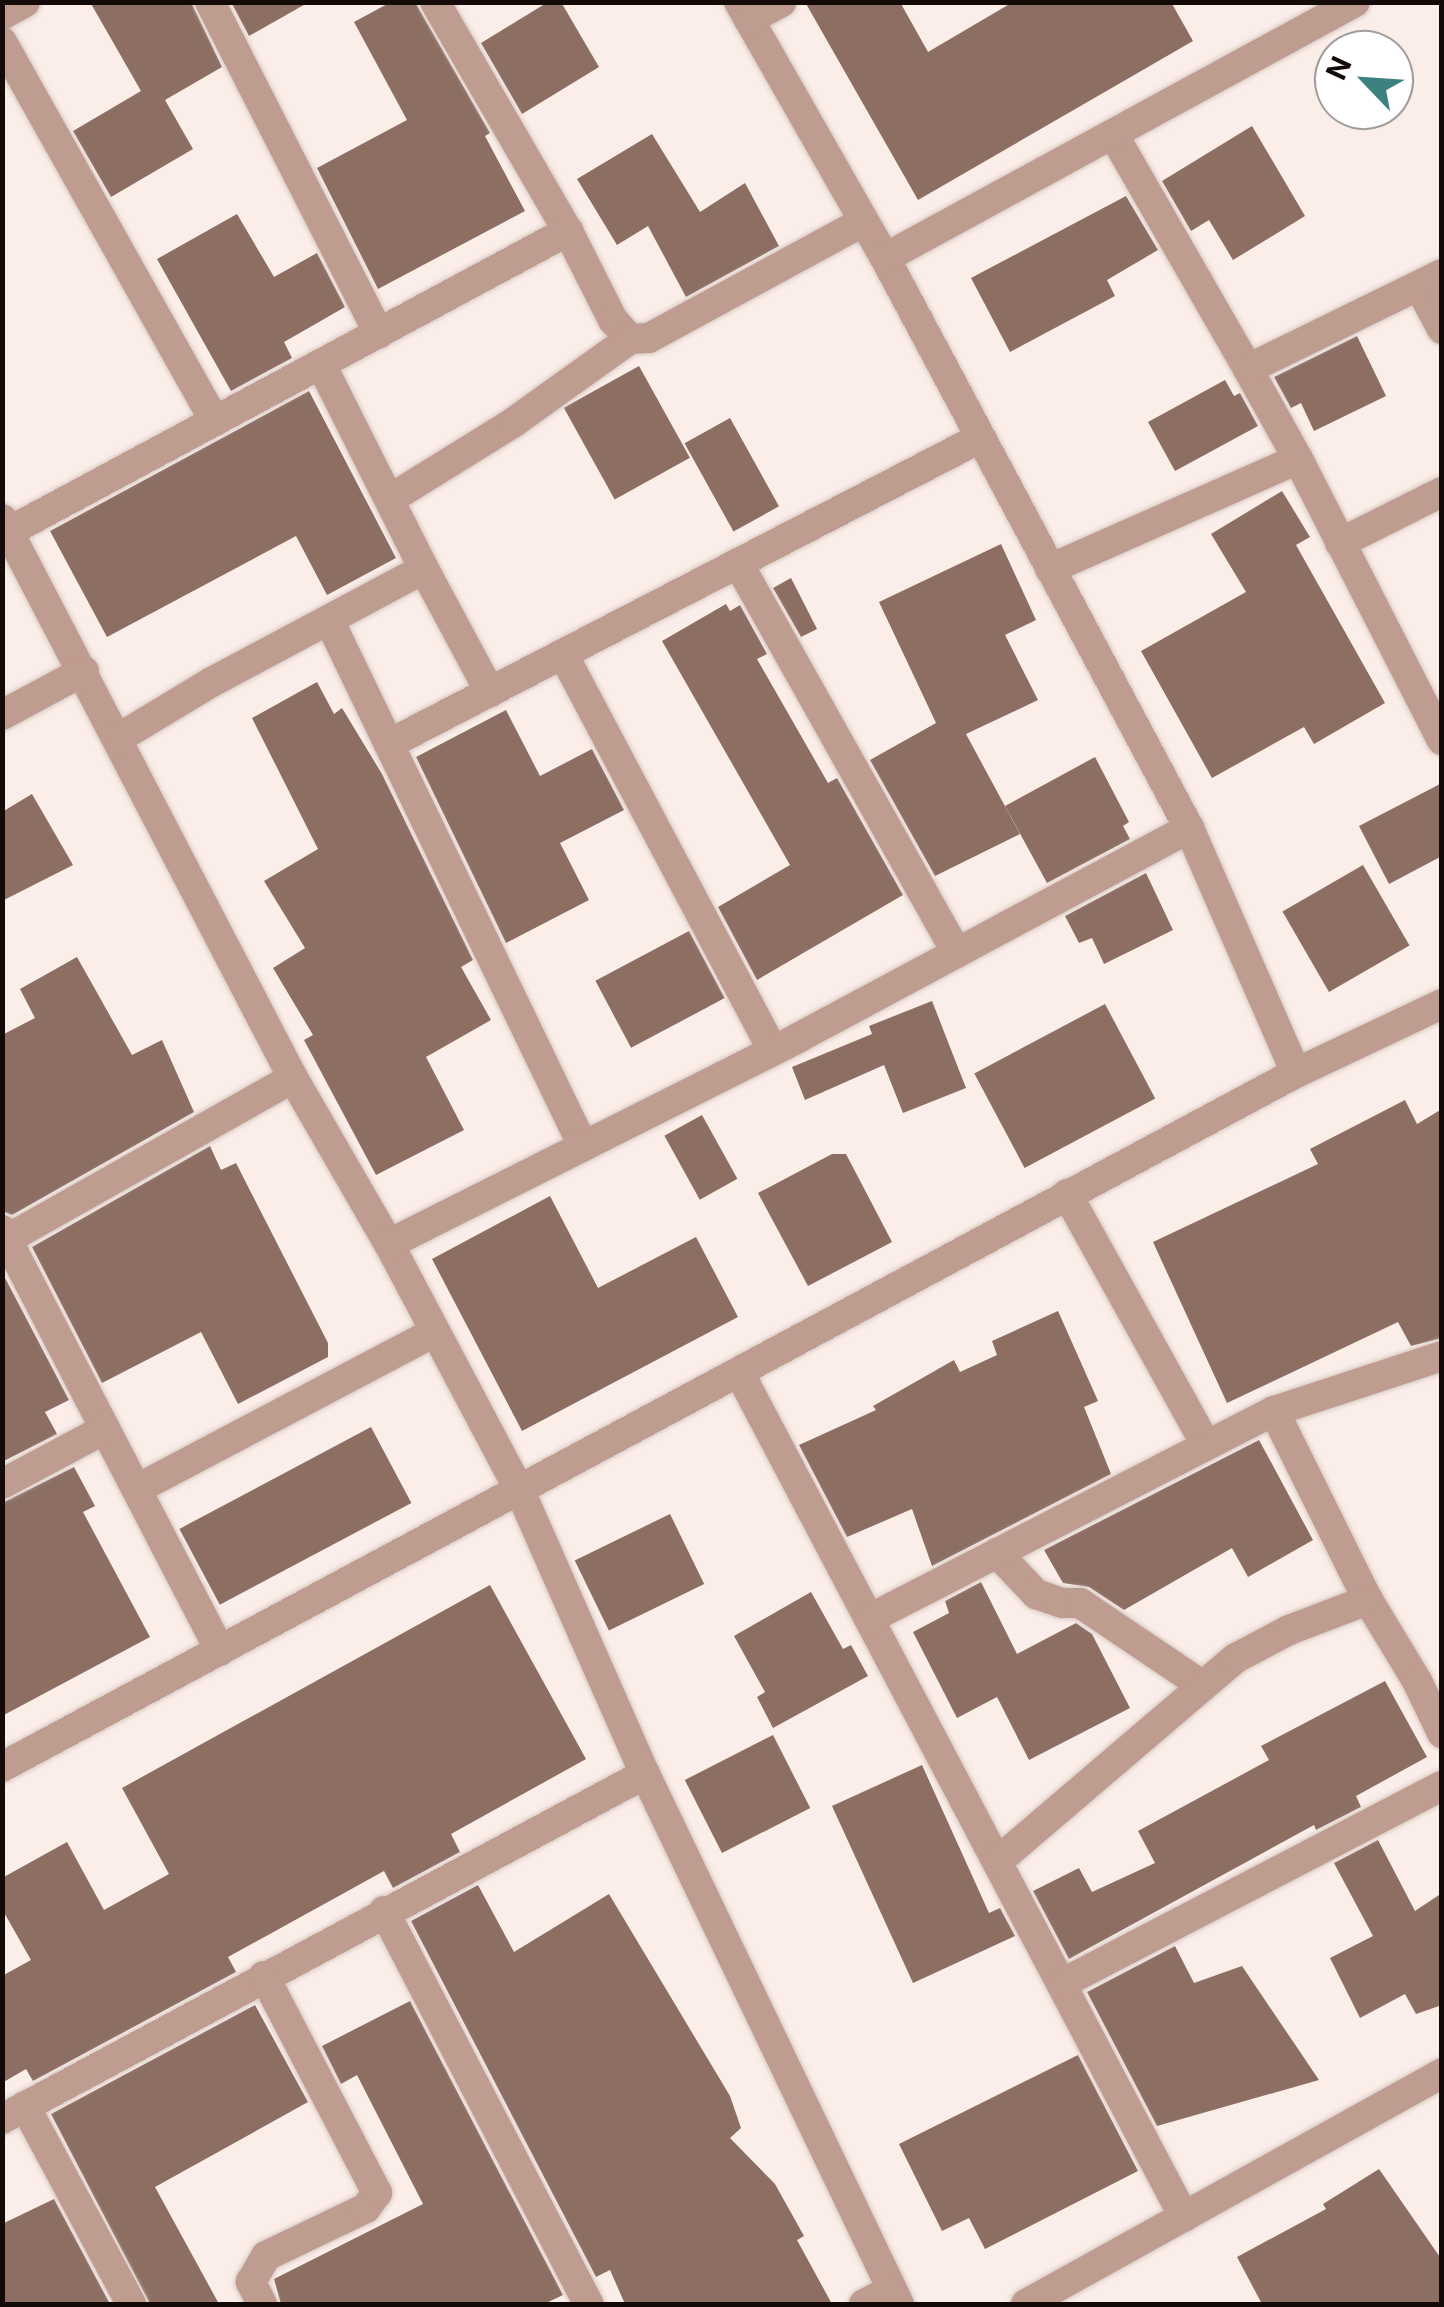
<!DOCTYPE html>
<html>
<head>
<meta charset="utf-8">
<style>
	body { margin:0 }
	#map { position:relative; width:1444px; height:2307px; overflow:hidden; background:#fbede8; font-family:Inter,sans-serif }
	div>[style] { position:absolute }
	.building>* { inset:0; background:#8c6e63; transform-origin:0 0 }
	.roads { filter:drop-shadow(0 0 2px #d6c9c4) drop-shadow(0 0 2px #d6c9c4) }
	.minor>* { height:30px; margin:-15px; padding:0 15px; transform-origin:15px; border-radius:15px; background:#bf9c90 }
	span { translate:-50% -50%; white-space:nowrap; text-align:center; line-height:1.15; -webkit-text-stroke:9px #fff; paint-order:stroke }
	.frame { position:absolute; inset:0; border:5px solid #140a07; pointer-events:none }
	.north { position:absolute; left:1314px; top:30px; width:100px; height:100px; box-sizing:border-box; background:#fff; border:2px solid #a19d9c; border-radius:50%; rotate:295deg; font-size:28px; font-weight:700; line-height:40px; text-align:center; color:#140a07 }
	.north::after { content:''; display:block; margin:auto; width:35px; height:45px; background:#3c837f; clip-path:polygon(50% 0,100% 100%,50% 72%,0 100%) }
</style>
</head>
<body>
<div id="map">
	<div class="building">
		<i style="clip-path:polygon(90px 2px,191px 2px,222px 67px,165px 100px,193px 149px,111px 197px,73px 131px,141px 91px)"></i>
		<i style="clip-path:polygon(231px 2px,309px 2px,249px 36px)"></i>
		<i style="clip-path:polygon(391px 2px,415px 2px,490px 133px,485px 136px,525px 211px,378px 289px,317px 168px,407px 120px,354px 22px)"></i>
		<i style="clip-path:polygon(548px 2px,561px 2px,599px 67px,522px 114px,481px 43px)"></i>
		<i style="clip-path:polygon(805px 2px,900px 2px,928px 52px,1013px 2px,1171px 2px,1193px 41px,918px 200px)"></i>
		<i style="clip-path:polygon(1252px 126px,1305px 216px,1233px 260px,1209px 220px,1191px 231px,1162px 181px)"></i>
		<i style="clip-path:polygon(652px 134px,700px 212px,745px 183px,779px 246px,686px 297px,648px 226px,617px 245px,577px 179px)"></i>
		<i style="clip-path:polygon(1126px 196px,1158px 250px,1107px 280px,1115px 296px,1010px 352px,971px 278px)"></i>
		<i style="clip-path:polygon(237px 214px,274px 277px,317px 253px,345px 307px,284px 342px,292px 358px,231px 391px,157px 259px)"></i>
		<i style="clip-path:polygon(1357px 336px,1386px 396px,1314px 431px,1301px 403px,1291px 408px,1274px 377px)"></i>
		<i style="left:639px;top:366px;width:105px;height:86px;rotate:61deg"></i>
		<i style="clip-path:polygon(1225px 380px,1234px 396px,1240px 393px,1258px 426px,1175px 471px,1148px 422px)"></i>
		<i style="clip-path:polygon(309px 391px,396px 558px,327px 595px,296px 536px,107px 637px,50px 531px)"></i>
		<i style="left:730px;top:418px;width:101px;height:52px;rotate:61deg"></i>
		<i style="clip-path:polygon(1282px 491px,1310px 537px,1296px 545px,1385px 703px,1314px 744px,1304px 727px,1212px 778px,1141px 651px,1246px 592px,1211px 534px)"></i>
		<i style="clip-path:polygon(1001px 544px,1036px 620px,1005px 635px,1038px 700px,966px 734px,1020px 834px,935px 876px,870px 760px,936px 723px,879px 602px)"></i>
		<i style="clip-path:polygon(791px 578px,817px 629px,801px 637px,773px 588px)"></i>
		<i style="clip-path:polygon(726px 604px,730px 611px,740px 605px,767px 654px,757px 659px,828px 783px,837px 778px,903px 895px,757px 980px,718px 907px,790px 865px,662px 641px)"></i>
		<i style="clip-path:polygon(317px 682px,334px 714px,342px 708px,382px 774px,473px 960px,461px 967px,491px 1020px,426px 1057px,464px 1130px,376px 1175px,304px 1040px,313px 1035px,273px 968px,305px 948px,264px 881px,318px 849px,252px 718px)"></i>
		<i style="clip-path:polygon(506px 710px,540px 776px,592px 749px,624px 810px,560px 843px,589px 900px,506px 943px,416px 757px)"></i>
		<i style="clip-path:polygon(1095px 757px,1129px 822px,1123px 826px,1130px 839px,1047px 883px,1005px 806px)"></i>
		<i style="clip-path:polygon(1442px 783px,1442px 856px,1389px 884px,1359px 826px)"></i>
		<i style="clip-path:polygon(32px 794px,73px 865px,2px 901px,2px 812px)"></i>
		<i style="left:1363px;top:865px;width:93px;height:93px;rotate:60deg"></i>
		<i style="clip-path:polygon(1146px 873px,1173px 930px,1104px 964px,1092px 938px,1079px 943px,1065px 916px)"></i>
		<i style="left:689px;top:931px;width:76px;height:106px;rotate:62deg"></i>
		<i style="clip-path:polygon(77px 957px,132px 1055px,162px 1040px,194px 1112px,12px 1215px,2px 1211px,2px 1035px,35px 1018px,20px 989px)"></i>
		<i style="clip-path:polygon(932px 1001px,966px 1088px,903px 1113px,884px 1065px,805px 1100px,792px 1067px,872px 1034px,869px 1026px)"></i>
		<i style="left:1105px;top:1004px;width:107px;height:148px;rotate:62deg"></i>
		<i style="clip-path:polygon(1405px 1100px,1417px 1124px,1442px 1109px,1442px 1338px,1411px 1346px,1398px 1322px,1227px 1403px,1153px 1242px,1318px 1164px,1310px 1149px)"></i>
		<i style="left:702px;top:1115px;width:73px;height:43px;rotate:61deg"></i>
		<i style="clip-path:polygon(210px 1146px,221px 1170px,236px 1163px,328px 1343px,328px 1357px,238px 1404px,201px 1332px,102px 1383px,32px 1247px)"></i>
		<i style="clip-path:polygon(832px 1154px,846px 1154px,892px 1242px,808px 1286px,758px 1193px)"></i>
		<i style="clip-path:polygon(550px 1196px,598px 1288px,696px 1237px,738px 1317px,522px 1431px,432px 1259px)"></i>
		<i style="clip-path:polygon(2px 1272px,69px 1400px,45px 1412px,57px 1434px,2px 1462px)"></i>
		<i style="clip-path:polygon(1058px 1311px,1098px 1401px,1084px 1407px,1111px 1474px,932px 1566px,912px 1509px,847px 1537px,799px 1445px,876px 1410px,873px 1406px,954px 1360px,960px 1372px,997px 1355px,992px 1341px)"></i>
		<i style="left:371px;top:1427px;width:86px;height:217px;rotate:62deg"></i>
		<i style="clip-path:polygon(1259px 1440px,1313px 1540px,1248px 1577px,1232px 1548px,1124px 1610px,1089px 1587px,1063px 1583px,1044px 1550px)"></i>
		<i style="clip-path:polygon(74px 1467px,95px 1506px,83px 1512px,150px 1637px,2px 1716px,2px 1503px)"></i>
		<i style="left:670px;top:1514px;width:78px;height:106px;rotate:64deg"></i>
		<i style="clip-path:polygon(981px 1582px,1017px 1654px,1076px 1623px,1092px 1634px,1130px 1708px,1029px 1760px,997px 1697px,957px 1718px,913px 1632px,949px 1613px,945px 1601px)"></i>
		<i style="clip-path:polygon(490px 1585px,586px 1759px,451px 1834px,460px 1852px,393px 1888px,384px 1871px,228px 1957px,236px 1972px,33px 2081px,26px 2069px,2px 2083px,2px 1976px,31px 1960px,2px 1909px,2px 1878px,67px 1842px,104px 1910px,169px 1874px,122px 1788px)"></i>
		<i style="clip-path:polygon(811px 1592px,843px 1649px,851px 1645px,868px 1676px,773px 1728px,757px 1697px,765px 1692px,734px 1636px)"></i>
		<i style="clip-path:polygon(1385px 1681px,1427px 1757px,1356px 1796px,1361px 1807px,1316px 1830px,1314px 1825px,1069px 1959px,1033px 1891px,1079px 1868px,1092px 1892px,1155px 1863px,1138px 1831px,1269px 1760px,1261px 1746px)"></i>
		<i style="left:773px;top:1735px;width:82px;height:99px;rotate:63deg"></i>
		<i style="clip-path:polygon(922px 1765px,989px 1913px,1000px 1908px,1015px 1936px,913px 1983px,832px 1806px)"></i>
		<i style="clip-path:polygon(1378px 1840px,1415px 1911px,1442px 1893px,1442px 2005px,1416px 2014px,1405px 1994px,1360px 2018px,1330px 1958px,1373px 1936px,1334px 1863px)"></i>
		<i style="clip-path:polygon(478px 1885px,514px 1952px,609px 1894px,730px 2096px,741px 2128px,730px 2138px,775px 2184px,804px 2236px,797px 2240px,832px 2304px,625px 2304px,610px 2270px,596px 2277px,411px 1921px)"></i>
		<i style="clip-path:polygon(1175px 1946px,1194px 1983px,1242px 1966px,1319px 2080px,1157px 2126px,1087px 1992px)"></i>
		<i style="clip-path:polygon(410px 2001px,563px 2295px,544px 2304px,281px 2304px,274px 2279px,423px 2204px,357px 2075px,341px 2084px,322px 2046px)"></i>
		<i style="clip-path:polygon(255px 2005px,308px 2102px,155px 2187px,219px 2304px,150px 2304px,51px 2114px)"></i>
		<i style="clip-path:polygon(1078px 2055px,1138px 2171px,985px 2249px,969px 2218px,942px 2231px,899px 2144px)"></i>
		<i style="clip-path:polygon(1379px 2169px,1442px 2260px,1442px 2304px,1262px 2304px,1237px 2257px,1326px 2209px,1323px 2204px)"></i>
		<i style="clip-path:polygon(54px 2199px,110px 2304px,2px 2304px,2px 2224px)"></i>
	</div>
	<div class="roads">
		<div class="minor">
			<i style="left:210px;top:2px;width:372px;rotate:63deg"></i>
			<i style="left:435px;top:2px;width:265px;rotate:59.9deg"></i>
			<i style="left:568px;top:231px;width:100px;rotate:63.2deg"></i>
			<i style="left:613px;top:320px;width:25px;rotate:48deg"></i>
			<i style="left:739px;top:2px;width:295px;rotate:60.3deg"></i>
			<i style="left:885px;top:258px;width:646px;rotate:61.93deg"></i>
			<i style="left:1189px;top:828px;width:267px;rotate:66.4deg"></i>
			<i style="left:2px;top:15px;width:26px;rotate:-29deg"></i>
			<i style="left:749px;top:20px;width:37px;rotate:-29deg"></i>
			<i style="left:2px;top:42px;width:435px;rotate:60.7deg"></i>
			<i style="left:1113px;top:134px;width:271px;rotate:60.1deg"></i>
			<i style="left:885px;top:258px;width:535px;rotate:-28.58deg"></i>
			<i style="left:1419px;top:286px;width:49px;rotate:61.9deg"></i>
			<i style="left:1298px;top:459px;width:103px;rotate:-119.1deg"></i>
			<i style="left:1248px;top:369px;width:216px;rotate:-26.1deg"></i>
			<i style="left:390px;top:499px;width:146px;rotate:-31.8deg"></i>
			<i style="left:514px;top:422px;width:143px;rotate:-35.6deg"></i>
			<i style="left:630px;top:339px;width:19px;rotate:-3deg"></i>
			<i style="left:649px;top:338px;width:243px;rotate:-28.5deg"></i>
			<i style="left:2px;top:519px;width:630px;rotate:62.5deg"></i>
			<i style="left:293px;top:1078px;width:192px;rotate:60deg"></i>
			<i style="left:389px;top:1244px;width:280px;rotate:62.1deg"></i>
			<i style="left:520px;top:1491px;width:309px;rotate:66.2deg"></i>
			<i style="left:645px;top:1774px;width:588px;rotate:64.39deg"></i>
			<i style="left:10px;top:531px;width:634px;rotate:-28.26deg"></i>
			<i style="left:1340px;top:543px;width:114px;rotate:-26.6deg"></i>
			<i style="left:738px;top:563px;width:447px;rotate:60.7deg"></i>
			<i style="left:424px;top:569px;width:140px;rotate:61.8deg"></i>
			<i style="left:1050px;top:569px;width:271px;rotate:-23.9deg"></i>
			<i style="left:1298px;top:459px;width:316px;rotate:62.9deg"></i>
			<i style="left:330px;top:622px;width:582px;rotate:64.23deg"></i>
			<i style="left:563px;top:654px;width:448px;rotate:62.1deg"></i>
			<i style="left:2px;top:715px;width:93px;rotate:-28.2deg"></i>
			<i style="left:119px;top:738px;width:109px;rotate:-31.1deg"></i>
			<i style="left:212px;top:682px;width:240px;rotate:-28.1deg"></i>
			<i style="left:424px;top:569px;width:229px;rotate:-116.7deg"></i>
			<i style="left:389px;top:744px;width:666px;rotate:-27.37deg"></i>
			<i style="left:1067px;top:1194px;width:287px;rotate:61deg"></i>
			<i style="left:2px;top:1230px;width:474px;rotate:62.6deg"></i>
			<i style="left:2px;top:1242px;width:334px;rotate:-29.4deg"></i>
			<i style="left:389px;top:1244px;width:458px;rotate:-26.7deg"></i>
			<i style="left:798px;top:1038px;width:444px;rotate:-28.2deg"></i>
			<i style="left:739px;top:1372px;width:955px;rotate:62.23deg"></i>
			<i style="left:1274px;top:1411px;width:211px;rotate:63.6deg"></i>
			<i style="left:1368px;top:1600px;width:95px;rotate:58.8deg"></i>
			<i style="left:1417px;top:1681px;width:58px;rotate:64.3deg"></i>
			<i style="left:2px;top:1484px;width:117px;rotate:-28.1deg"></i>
			<i style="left:137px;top:1489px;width:337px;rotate:-27.8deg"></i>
			<i style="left:997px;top:1553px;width:57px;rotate:46.4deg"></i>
			<i style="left:1036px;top:1594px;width:28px;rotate:19deg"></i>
			<i style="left:1062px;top:1603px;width:18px"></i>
			<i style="left:1080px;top:1603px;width:148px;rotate:34deg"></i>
			<i style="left:869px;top:1619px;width:455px;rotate:-27.2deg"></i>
			<i style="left:1274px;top:1411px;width:177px;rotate:-18.1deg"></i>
			<i style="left:2px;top:1767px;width:1468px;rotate:-28.21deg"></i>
			<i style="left:1296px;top:1073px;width:161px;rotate:-25.3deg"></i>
			<i style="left:998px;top:1861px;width:313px;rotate:-40.5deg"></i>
			<i style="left:1236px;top:1658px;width:60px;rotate:-27.8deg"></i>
			<i style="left:1289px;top:1630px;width:85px;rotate:-20.8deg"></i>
			<i style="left:384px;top:1911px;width:443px;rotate:62.5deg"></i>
			<i style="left:1063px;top:1983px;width:427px;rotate:-27.5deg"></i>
			<i style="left:25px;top:2106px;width:225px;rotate:61.8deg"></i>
			<i style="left:2px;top:2119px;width:730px;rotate:-28.22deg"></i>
			<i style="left:262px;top:2304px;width:25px;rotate:-117deg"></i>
			<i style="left:251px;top:2282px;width:30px;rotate:-60deg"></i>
			<i style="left:266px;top:2256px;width:111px;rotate:-25.6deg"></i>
			<i style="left:366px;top:2208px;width:19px;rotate:-54deg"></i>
			<i style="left:377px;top:2193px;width:245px;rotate:-117.5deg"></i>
			<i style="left:864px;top:2304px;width:31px;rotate:-27deg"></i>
			<i style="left:1026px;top:2304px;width:476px;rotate:-29deg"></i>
		</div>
	</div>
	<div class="frame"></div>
	<div class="north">N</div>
</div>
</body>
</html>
